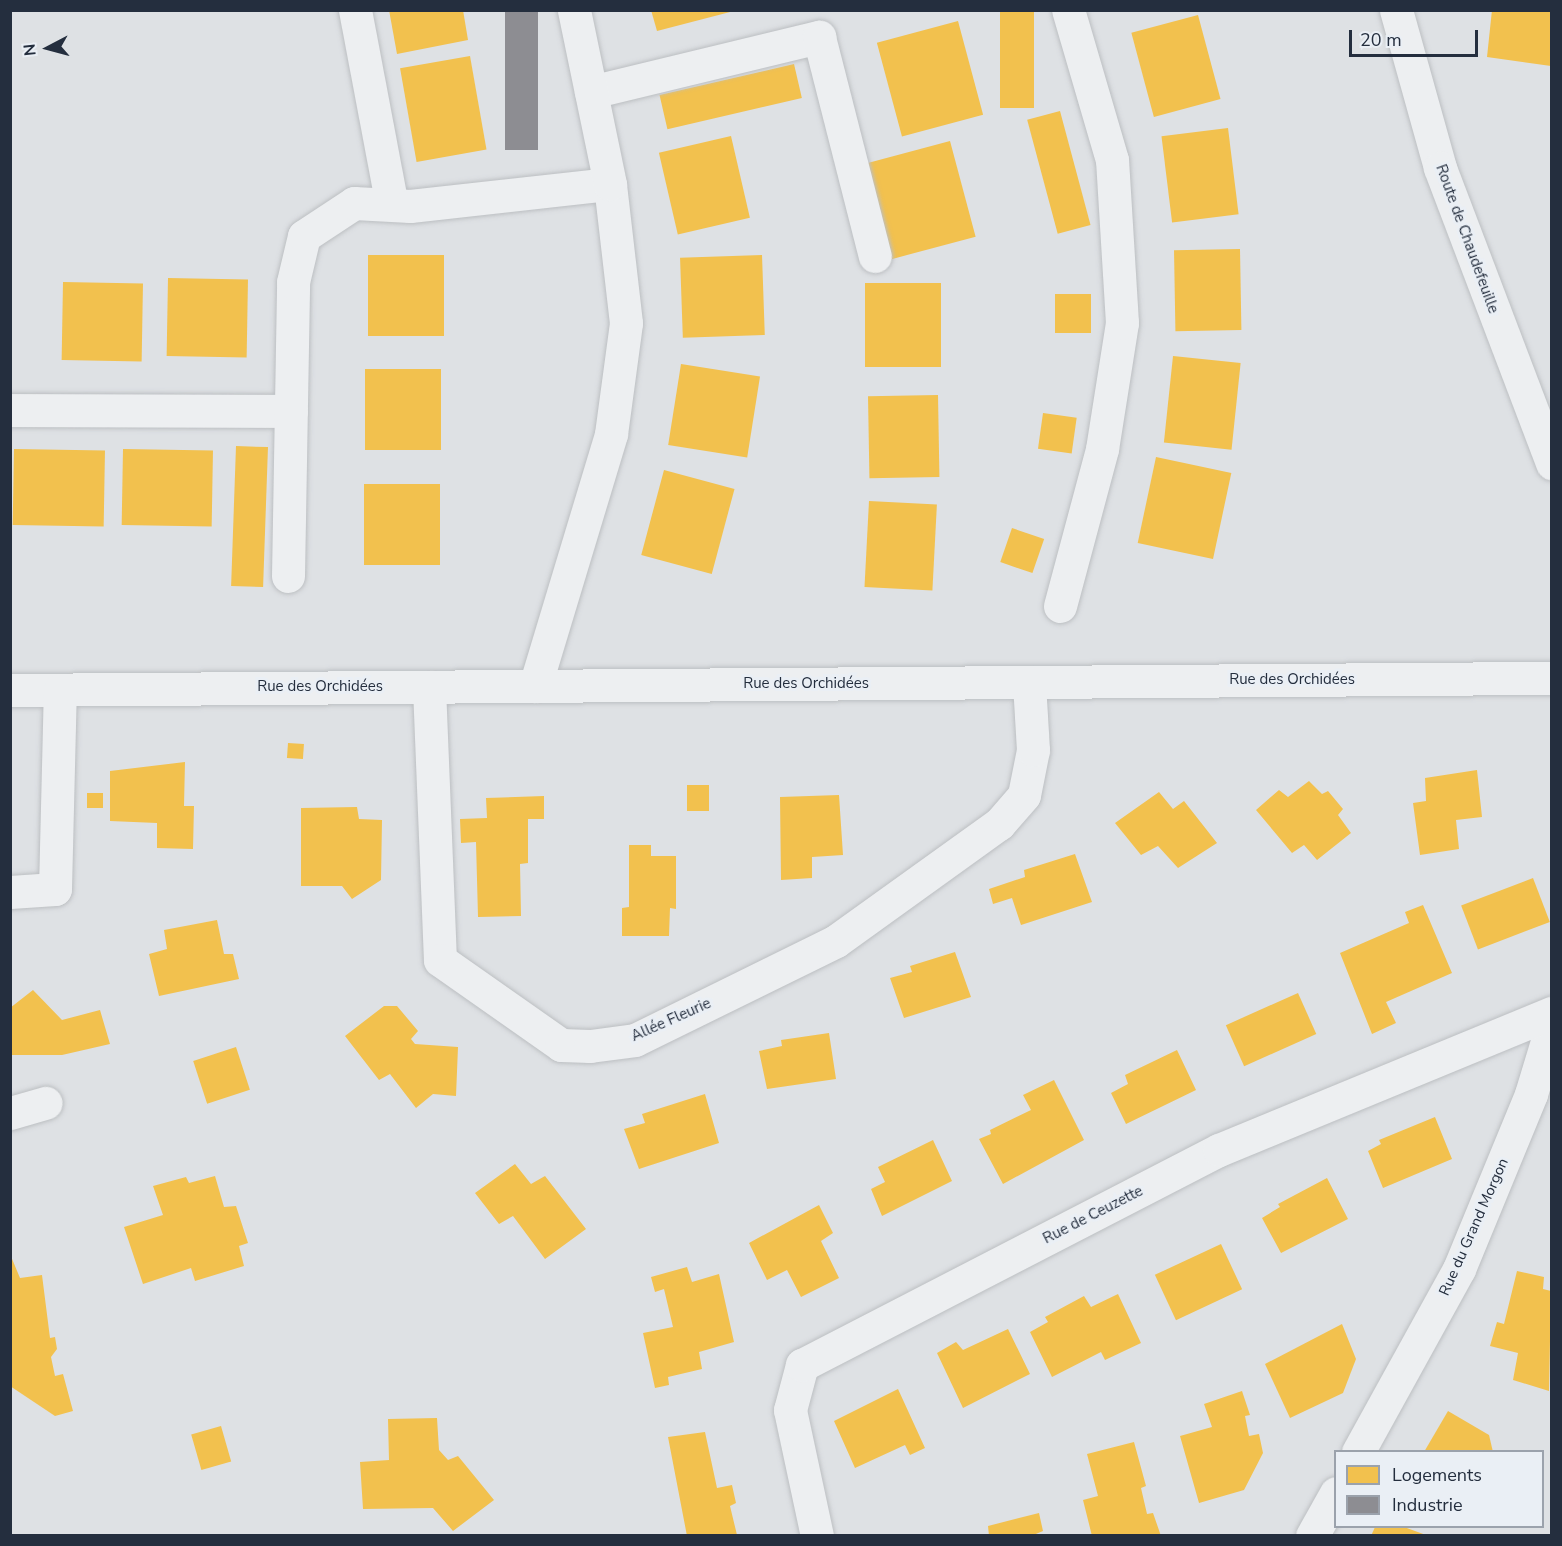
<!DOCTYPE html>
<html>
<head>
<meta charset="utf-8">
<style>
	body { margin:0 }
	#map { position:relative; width:1562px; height:1546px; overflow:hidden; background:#dee1e4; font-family:"Nunito Sans",sans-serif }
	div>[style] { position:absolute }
	.homes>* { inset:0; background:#f2c14e; transform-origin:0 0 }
	.industry>* { inset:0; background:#8d8d92; transform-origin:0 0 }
	.roads { filter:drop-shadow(0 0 2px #bcbfc2) drop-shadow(0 0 2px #bcbfc2) }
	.minor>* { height:33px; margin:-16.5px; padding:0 16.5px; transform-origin:16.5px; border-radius:16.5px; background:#edeff1 }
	span { translate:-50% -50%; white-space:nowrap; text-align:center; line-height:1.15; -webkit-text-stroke:6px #eaeff5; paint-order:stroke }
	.street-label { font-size:15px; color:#242e3e }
	.frame { position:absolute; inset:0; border:12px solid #242e3e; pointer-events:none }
	.legend { position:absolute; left:1334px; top:1450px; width:210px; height:78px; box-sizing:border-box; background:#eaeff5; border:2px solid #9ba2ac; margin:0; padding:8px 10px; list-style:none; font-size:18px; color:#242e3e }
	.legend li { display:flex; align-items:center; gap:12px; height:30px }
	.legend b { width:30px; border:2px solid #9ba2ac }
	.north { position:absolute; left:18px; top:18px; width:60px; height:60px; -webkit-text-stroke:4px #eaeff5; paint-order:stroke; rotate:264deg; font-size:16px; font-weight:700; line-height:24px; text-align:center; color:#242e3e }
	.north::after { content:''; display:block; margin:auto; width:21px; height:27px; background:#242e3e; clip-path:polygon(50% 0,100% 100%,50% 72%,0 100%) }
	.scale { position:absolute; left:1349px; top:30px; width:129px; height:27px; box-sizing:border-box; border:3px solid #242e3e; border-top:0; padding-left:8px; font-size:18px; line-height:21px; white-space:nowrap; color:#242e3e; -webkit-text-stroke:4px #eaeff5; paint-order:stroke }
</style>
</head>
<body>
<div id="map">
	<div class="homes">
		<i style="clip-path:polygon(389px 10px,463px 10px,468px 40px,397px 54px)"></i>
		<i style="clip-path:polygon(651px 10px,734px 10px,734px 11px,657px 31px)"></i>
		<i style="left:1000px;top:10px;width:34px;height:98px"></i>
		<i style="clip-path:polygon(1492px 10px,1551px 10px,1551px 66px,1487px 57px)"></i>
		<i style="left:1198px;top:15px;width:87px;height:69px;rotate:75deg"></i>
		<i style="left:958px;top:21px;width:97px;height:84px;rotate:75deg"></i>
		<i style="left:470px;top:56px;width:95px;height:71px;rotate:80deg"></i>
		<i style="left:794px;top:64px;width:35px;height:138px;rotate:77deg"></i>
		<i style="left:1060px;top:111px;width:118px;height:34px;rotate:75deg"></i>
		<i style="left:1228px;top:128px;width:87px;height:67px;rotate:83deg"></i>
		<i style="left:731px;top:136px;width:84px;height:74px;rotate:77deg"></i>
		<i style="left:950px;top:141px;width:99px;height:89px;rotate:75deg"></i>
		<i style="left:1240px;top:249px;width:81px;height:66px;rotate:89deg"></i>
		<i style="left:368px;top:255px;width:76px;height:81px"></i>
		<i style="left:762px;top:255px;width:80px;height:82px;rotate:88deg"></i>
		<i style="left:168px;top:278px;width:80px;height:78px;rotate:1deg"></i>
		<i style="left:63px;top:282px;width:80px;height:78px;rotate:1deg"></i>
		<i style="left:865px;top:283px;width:76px;height:84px"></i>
		<i style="left:1055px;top:294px;width:36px;height:39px"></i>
		<i style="left:1173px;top:356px;width:68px;height:87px;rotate:6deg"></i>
		<i style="left:681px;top:364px;width:80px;height:82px;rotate:9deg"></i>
		<i style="left:365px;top:369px;width:76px;height:81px"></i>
		<i style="left:938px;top:395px;width:82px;height:70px;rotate:89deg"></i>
		<i style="left:1043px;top:413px;width:34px;height:36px;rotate:8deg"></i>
		<i style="left:236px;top:446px;width:32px;height:140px;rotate:2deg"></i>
		<i style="left:14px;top:449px;width:91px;height:76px;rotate:1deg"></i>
		<i style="left:123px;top:449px;width:90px;height:76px;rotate:1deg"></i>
		<i style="left:1156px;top:457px;width:77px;height:88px;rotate:12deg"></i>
		<i style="left:664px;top:470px;width:73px;height:88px;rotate:15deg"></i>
		<i style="left:364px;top:484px;width:76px;height:81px"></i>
		<i style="left:869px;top:501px;width:68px;height:86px;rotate:3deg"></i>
		<i style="left:1012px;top:528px;width:34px;height:36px;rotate:19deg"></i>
		<i style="left:288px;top:743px;width:16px;height:15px;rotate:4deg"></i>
		<i style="clip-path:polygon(185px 762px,184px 806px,194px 806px,193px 849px,157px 848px,157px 823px,110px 821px,110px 771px)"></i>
		<i style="clip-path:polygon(1477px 770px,1482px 817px,1456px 820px,1459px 849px,1420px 855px,1413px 803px,1426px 801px,1425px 778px)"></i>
		<i style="clip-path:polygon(1309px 781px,1322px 794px,1328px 791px,1343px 809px,1338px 815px,1351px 833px,1317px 860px,1304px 845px,1292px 853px,1256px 810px,1279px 790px,1288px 797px)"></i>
		<i style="left:709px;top:785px;width:26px;height:22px;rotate:90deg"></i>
		<i style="clip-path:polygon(1159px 792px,1173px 809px,1184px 801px,1217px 843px,1178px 868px,1158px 846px,1141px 855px,1115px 823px)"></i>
		<i style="left:87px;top:793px;width:16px;height:15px"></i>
		<i style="clip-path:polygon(839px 795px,843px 855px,812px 857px,812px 878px,781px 880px,780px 797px)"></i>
		<i style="clip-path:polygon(544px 796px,544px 819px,528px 819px,528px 863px,520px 864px,521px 916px,478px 917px,476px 842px,461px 843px,460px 819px,487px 818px,486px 798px)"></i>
		<i style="clip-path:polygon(357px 807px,359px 819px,382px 820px,381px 880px,352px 899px,342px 886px,301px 886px,301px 808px)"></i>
		<i style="clip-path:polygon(629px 845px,651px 845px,651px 856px,676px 856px,676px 909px,670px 908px,669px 936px,622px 936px,622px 908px,629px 907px)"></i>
		<i style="clip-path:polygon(1075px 854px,1092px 902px,1021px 925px,1012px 898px,993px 904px,989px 889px,1025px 877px,1024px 870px)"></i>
		<i style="left:1533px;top:878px;width:47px;height:77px;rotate:69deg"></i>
		<i style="clip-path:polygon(1423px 905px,1452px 973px,1386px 1002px,1396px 1023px,1372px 1034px,1340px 953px,1409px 923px,1405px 912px)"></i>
		<i style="clip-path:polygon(217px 920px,224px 954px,233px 954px,239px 979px,159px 996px,149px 954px,167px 949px,164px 930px)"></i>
		<i style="clip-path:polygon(955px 952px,971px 997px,904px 1018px,890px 978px,912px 972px,910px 966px)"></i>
		<i style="clip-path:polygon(33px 990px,62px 1020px,100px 1010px,110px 1044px,62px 1055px,10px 1055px,10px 1008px)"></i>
		<i style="left:1298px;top:993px;width:45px;height:79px;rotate:66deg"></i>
		<i style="clip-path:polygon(384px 1006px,397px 1006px,418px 1031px,411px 1039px,415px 1044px,458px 1047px,456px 1096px,433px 1094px,416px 1108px,390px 1074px,379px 1080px,345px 1036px)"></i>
		<i style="clip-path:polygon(829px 1033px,836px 1079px,767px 1089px,759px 1051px,782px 1046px,781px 1040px)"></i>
		<i style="left:236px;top:1047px;width:45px;height:45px;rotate:72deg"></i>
		<i style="clip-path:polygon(1177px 1050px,1196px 1090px,1126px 1124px,1111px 1093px,1128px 1084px,1125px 1075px)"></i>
		<i style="clip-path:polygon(1054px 1080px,1084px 1140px,1003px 1184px,979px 1139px,991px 1134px,990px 1130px,1031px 1110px,1023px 1095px)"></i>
		<i style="clip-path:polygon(705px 1094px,719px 1143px,639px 1169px,624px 1129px,645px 1123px,642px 1114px)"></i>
		<i style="clip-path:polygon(1435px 1117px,1452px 1159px,1383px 1188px,1368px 1151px,1381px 1144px,1379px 1140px)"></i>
		<i style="clip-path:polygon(933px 1140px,952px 1181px,882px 1216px,871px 1189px,885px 1182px,878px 1167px)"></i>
		<i style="clip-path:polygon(515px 1164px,531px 1184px,545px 1176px,586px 1229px,545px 1259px,513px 1216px,499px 1224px,475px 1193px)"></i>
		<i style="clip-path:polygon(215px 1176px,224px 1207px,236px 1206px,248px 1243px,239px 1246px,244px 1266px,195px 1281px,191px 1268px,143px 1284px,124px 1227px,163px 1215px,153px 1186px,186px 1177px,189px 1183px)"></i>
		<i style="clip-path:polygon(1327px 1178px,1348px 1219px,1281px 1253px,1262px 1218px,1280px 1207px,1278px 1204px)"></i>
		<i style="clip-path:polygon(819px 1205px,833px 1233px,821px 1241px,839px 1278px,801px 1297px,787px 1270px,767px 1280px,749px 1243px)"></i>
		<i style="left:1221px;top:1244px;width:50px;height:73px;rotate:65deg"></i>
		<i style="clip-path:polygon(10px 1254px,20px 1278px,42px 1275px,50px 1338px,55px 1337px,57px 1349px,51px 1357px,55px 1376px,63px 1374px,73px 1411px,55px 1416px,10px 1386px)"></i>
		<i style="clip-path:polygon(687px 1267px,692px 1282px,719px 1274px,734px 1342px,699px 1352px,702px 1369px,668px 1377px,669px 1385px,655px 1388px,643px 1333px,673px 1327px,664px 1289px,655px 1292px,651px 1277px)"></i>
		<i style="clip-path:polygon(1517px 1271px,1544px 1277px,1543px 1289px,1551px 1291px,1549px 1391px,1513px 1380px,1518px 1353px,1490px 1346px,1497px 1322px,1504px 1324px)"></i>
		<i style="clip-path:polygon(1118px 1294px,1141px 1343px,1105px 1360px,1101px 1352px,1052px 1377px,1030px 1332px,1048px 1322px,1045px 1317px,1084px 1296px,1091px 1307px)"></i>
		<i style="clip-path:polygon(1342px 1324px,1356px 1359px,1343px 1393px,1290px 1418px,1265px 1364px)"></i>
		<i style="clip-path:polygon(1008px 1329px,1030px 1374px,963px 1408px,937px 1353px,956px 1342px,963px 1350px)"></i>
		<i style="clip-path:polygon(898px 1389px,925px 1448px,910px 1455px,905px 1445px,855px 1468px,834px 1421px)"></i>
		<i style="clip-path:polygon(1242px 1391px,1250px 1415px,1245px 1416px,1249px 1436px,1259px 1434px,1263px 1453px,1244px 1490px,1199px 1503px,1180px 1436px,1212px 1427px,1204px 1404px)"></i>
		<i style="clip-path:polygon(1448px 1411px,1489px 1435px,1493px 1452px,1424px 1452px)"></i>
		<i style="clip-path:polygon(437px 1418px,439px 1450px,448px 1460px,458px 1456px,494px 1500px,453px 1531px,433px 1508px,363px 1509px,360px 1462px,389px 1460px,388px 1419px)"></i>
		<i style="left:221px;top:1426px;width:37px;height:31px;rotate:74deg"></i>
		<i style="clip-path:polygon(705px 1432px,717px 1488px,732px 1485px,736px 1503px,730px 1506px,737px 1535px,687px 1536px,668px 1437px)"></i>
		<i style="clip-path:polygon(1134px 1442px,1146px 1486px,1141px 1488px,1147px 1514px,1153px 1513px,1161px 1536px,1092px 1536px,1083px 1500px,1098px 1496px,1087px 1454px)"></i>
		<i style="clip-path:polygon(1039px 1513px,1043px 1531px,1031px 1536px,989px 1536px,988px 1526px)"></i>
		<i style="clip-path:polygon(1375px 1527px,1404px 1527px,1426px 1535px,1371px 1536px)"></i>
	</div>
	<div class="industry">
		<i style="left:505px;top:10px;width:33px;height:140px"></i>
	</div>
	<div class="roads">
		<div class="minor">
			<i style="left:355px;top:10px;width:198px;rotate:79.3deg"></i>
			<i style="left:1396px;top:10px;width:164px;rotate:74.4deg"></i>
			<i style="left:1440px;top:168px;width:316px;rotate:69.2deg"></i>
			<i style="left:591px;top:92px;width:235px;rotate:-13.6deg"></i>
			<i style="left:819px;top:37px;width:226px;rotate:75.7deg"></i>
			<i style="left:10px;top:410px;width:281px;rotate:0.2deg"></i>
			<i style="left:288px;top:576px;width:294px;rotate:-89deg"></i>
			<i style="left:293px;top:282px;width:47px;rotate:-76.6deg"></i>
			<i style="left:304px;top:236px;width:60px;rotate:-33.4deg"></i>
			<i style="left:354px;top:203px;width:56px;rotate:3.1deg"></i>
			<i style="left:410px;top:206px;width:201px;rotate:-6.3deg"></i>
			<i style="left:1060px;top:606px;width:163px;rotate:-75deg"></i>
			<i style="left:1102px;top:449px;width:128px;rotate:-81deg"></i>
			<i style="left:1122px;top:323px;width:163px;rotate:-93.5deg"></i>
			<i style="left:1112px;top:160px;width:156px;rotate:-106.3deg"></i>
			<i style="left:535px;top:686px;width:263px;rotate:-73.2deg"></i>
			<i style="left:611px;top:434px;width:112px;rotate:-82.3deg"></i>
			<i style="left:626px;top:323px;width:140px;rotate:-96.6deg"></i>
			<i style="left:610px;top:184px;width:178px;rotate:-101.7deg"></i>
			<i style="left:429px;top:687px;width:273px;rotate:87.7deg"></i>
			<i style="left:440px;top:960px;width:148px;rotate:35.1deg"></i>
			<i style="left:561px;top:1045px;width:29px;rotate:2deg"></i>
			<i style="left:590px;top:1046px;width:45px;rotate:-7.6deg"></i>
			<i style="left:635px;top:1040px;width:224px;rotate:-26.2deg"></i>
			<i style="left:836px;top:941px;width:201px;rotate:-35.7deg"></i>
			<i style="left:999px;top:824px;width:38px;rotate:-49deg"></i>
			<i style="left:1024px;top:795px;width:46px;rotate:-78.7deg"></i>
			<i style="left:1033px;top:750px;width:68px;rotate:-93.4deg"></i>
			<i style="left:10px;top:690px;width:1542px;rotate:-0.45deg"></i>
			<i style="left:10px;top:892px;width:45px;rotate:-3.8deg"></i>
			<i style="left:55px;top:889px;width:199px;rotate:-88.6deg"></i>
			<i style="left:10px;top:1113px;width:37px;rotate:-16deg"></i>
			<i style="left:1358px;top:1452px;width:209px;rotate:-61.1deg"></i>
			<i style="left:1459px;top:1269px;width:189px;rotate:-67.6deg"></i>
			<i style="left:1531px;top:1094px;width:72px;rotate:-73.1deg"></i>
			<i style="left:817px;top:1536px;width:129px;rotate:-102.1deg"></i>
			<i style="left:790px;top:1410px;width:47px;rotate:-75.1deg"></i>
			<i style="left:802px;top:1365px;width:469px;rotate:-27.3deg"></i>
			<i style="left:1219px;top:1150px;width:360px;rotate:-22.4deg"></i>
			<i style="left:1312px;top:1536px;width:49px;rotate:-60.8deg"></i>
		</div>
	</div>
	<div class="street-label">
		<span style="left:1467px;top:239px;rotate:70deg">Route de Chaudefeuille</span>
		<span style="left:1292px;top:680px">Rue des Orchidées</span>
		<span style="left:806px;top:684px">Rue des Orchidées</span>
		<span style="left:320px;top:687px">Rue des Orchidées</span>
		<span style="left:671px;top:1020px;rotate:-24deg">Allée Fleurie</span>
		<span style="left:1093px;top:1215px;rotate:-27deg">Rue de Ceuzette</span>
		<span style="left:1474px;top:1227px;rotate:-66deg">Rue du Grand Morgon</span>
	</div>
	<div class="frame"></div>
	<ul class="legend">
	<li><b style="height:16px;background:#f2c14e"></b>Logements</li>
	<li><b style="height:16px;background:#8d8d92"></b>Industrie</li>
	</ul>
	<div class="north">N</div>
	<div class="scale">20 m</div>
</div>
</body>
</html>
